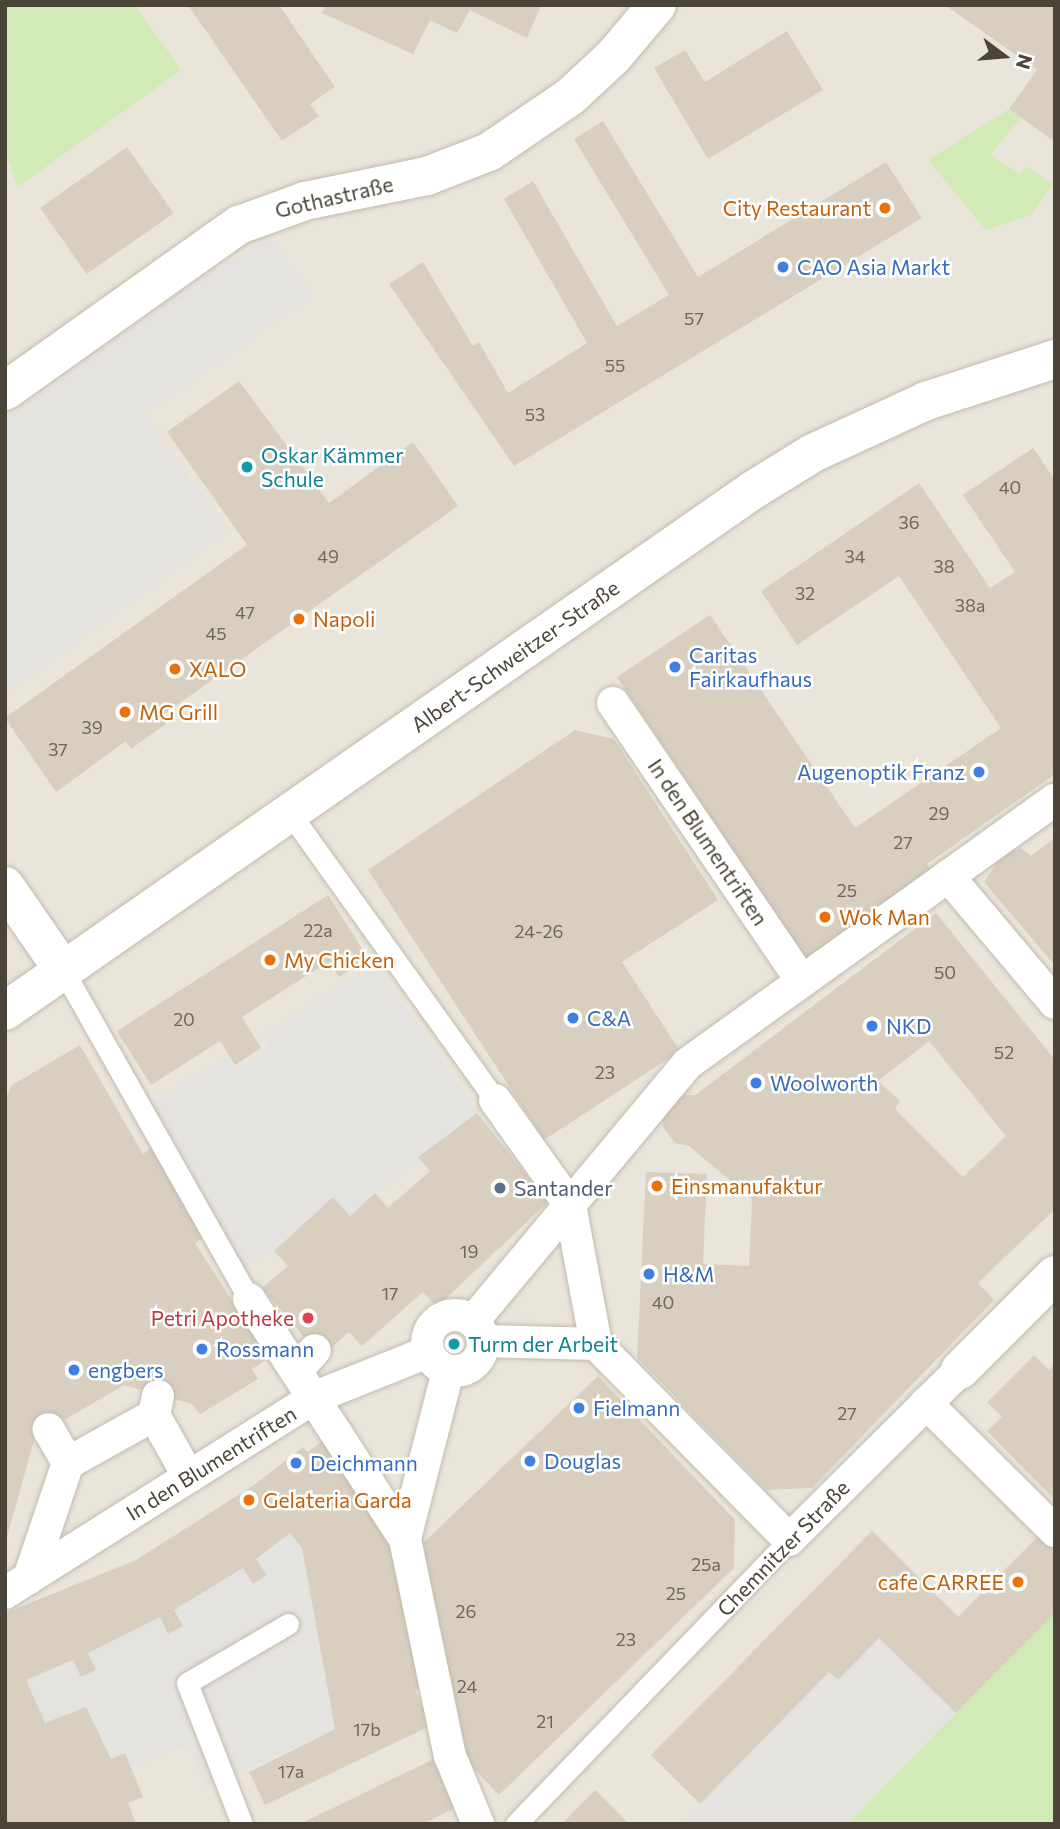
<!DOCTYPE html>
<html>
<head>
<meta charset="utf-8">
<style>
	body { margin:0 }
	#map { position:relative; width:1060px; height:1829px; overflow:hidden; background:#f6f3ec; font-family:Commissioner,sans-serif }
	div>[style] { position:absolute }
	.residential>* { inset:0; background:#eae5da; transform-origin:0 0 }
	.green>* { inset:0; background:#d2eab5 }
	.parking>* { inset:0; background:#e5e3e0 }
	.building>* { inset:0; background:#d8cfc1; transform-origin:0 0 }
	.roads { filter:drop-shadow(0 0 2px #c2bbae) drop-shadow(0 0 2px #c2bbae) }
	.service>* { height:21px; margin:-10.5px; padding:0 10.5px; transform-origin:10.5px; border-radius:10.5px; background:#fff }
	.pedestrian>* { height:32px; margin:-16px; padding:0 16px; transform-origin:16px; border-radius:16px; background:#fff }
	.pedestrian>.ring { margin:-16px; padding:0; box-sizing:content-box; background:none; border:32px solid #fff; border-radius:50% }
	.minor>* { height:38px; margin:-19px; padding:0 19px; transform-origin:19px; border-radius:19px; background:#fff }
	.tertiary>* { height:38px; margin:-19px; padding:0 19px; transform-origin:19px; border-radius:19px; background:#fff }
	.dots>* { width:19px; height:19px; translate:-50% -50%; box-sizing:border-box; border:4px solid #fff; border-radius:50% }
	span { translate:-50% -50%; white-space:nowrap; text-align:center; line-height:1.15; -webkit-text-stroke:5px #fff; paint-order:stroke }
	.number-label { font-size:18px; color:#6e675b }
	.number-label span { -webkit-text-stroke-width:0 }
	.street-label { font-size:21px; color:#4b4439 }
	.food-label { font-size:21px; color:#c56008 }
	.right { translate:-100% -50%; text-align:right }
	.left { translate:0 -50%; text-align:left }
	.shop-label { font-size:21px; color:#366cbe }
	.culture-label { font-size:21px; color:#0d838f }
	.service-label { font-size:21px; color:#4e5e75 }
	.health-label { font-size:21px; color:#be3a42 }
	.frame { position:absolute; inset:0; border:7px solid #4b4439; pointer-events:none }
	.north { position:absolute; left:969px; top:21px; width:70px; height:70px; -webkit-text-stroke:5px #fff; paint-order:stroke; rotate:106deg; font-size:19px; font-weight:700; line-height:28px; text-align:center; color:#4b4439 }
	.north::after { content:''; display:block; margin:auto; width:24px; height:32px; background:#4b4439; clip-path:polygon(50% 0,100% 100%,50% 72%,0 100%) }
</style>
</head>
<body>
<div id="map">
	<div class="residential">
		<i style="left:5px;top:5px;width:1050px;height:1819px"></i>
	</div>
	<div class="green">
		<i style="clip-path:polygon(5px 5px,135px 5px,181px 70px,18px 187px,5px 151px)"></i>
		<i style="clip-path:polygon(1009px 109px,1021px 118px,990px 155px,1020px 174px,1026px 166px,1053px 184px,1031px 215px,986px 230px,928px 160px)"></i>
		<i style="clip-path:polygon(1055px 1613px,1055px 1824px,847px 1824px,956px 1713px)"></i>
	</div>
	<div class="parking">
		<i style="clip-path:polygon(271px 237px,312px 296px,143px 415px,228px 531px,5px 694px,5px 421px,183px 290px)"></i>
		<i style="clip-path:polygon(376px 963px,477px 1113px,350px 1216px,333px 1197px,274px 1251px,236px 1276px,142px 1109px,225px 1057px,235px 1072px,270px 1049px,262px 1034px)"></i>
		<i style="clip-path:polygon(290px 1533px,302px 1548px,335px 1729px,205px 1788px,188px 1744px,131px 1767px,125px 1753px,111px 1759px,45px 1723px,26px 1680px,73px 1660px,96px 1670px,88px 1653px,160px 1617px,168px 1633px,182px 1625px,174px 1610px,243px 1568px,253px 1584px,256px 1559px)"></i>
		<i style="clip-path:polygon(879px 1638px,956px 1713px,847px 1824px,680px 1824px,829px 1672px,838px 1680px)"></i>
	</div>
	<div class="building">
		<i style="clip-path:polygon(188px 5px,279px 5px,335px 87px,310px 104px,319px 116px,282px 141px)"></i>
		<i style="clip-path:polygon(326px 5px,541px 5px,527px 38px,470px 10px,457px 33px,430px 20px,413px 54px,322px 13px)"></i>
		<i style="clip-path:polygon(945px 5px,1055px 5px,1055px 142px,1009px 109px,1037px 70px)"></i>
		<i style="clip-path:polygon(787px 31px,823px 90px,708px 159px,654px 68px,685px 50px,705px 82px)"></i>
		<i style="clip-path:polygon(603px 121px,698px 277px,886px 162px,922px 218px,514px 466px,389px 284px,423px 262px,473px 346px,479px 342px,508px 393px,587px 343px,504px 199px,533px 181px,617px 326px,669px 295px,574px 139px)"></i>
		<i style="left:127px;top:147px;width:81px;height:106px;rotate:55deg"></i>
		<i style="clip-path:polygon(239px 381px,329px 503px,413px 442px,458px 506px,160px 717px,166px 724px,131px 749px,126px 741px,56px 792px,5px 718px,247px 545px,167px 432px)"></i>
		<i style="clip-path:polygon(1033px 448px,1055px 480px,1055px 774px,927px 864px,934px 875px,809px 964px,617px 677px,710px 615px,855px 828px,1001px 728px,899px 576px,797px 645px,761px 591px,919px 483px,990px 588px,1015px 572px,963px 495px)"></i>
		<i style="clip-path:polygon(575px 730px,614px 739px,718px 900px,622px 962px,680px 1051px,544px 1140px,368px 870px)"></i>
		<i style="clip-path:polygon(1055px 838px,1055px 966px,984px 882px,1003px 854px,1021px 848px,1031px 856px)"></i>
		<i style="clip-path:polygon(328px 895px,368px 958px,339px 977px,328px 962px,242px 1017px,261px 1048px,235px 1065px,220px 1041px,151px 1085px,117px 1031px)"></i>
		<i style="clip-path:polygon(evenodd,936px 913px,1055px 1060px,1055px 1209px,978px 1283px,994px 1300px,812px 1488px,766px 1490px,637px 1358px,646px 1172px,707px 1174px,703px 1264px,749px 1266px,752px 1199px,689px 1146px,675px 1143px,663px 1127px,663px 1112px,682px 1095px,695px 1095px,936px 913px,929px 1041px,1006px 1136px,963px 1177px,895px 1109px,900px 1101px,878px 1081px,929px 1041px)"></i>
		<i style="clip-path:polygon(80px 1045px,143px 1154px,152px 1147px,205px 1236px,195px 1243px,269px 1358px,252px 1369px,258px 1379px,200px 1414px,192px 1404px,124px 1385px,35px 1437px,5px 1544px,5px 1099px,12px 1085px)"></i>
		<i style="clip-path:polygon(477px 1113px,548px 1202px,437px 1307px,423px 1292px,362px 1346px,349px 1332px,321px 1357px,262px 1288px,288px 1266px,274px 1251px,333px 1197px,350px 1216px,375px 1193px,388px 1208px,430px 1171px,418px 1157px)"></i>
		<i style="clip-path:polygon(1034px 1355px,1049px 1370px,1055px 1364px,1055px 1500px,987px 1431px,1002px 1417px,987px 1402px)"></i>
		<i style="clip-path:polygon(598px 1376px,735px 1520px,734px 1568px,499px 1795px,461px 1755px,420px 1546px)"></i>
		<i style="clip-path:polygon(325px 1439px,390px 1532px,421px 1688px,415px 1691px,432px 1725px,265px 1805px,249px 1772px,335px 1729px,302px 1548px,290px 1533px,256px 1559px,267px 1575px,253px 1584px,243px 1568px,174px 1610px,183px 1626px,168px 1634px,160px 1617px,88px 1653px,96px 1670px,81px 1677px,73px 1660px,26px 1680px,45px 1723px,86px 1707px,111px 1759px,125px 1753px,143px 1797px,128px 1803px,136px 1824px,5px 1824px,5px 1613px,136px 1560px,254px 1485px,303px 1447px,308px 1452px)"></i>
		<i style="clip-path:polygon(872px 1531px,958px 1617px,1041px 1533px,1055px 1546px,1055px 1613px,956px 1713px,879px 1638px,838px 1680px,829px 1672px,700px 1804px,651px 1755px)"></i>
		<i style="clip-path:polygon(438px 1757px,461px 1805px,423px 1824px,300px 1824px)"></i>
		<i style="clip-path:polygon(595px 1790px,629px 1824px,562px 1824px)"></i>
	</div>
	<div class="roads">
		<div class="service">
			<i style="left:289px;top:812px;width:354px;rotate:54.4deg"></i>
			<i style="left:63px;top:970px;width:378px;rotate:60.5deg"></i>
			<i style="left:242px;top:1824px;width:151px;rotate:-111.3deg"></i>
			<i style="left:187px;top:1683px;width:117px;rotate:-30.3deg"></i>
			<i style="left:516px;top:1824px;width:394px;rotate:-46.1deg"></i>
		</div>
		<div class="pedestrian">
			<i style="left:613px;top:703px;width:336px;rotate:55.8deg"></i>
			<i style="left:948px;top:876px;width:166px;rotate:49.9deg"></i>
			<i style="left:249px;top:1299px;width:286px;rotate:57deg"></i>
			<i class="ring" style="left:427px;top:1315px;width:24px;height:24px"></i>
			<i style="left:473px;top:1321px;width:334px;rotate:-50.2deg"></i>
			<i style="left:687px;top:1064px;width:453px;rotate:-35.7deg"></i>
			<i style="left:483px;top:1341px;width:113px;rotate:1.5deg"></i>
			<i style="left:596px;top:1344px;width:141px;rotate:-100.6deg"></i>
			<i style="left:570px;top:1205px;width:129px;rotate:-125.5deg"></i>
			<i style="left:596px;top:1344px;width:275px;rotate:45.4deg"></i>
			<i style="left:789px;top:1540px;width:241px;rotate:-44.8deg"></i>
			<i style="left:296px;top:1371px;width:28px;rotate:-48deg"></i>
			<i style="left:448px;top:1371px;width:173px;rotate:104.4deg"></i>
			<i style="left:405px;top:1539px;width:222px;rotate:78.3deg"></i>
			<i style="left:450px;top:1756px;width:74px;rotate:67.6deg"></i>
			<i style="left:158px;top:1396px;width:19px;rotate:102deg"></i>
			<i style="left:154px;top:1415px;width:71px;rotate:60.6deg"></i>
			<i style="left:926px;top:1403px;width:182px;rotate:44.8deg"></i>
			<i style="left:68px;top:1463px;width:98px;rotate:-29.2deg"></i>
			<i style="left:29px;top:1578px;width:121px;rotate:-71.3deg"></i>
			<i style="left:68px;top:1463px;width:39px;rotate:-120deg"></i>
			<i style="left:5px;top:1593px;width:365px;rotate:-32.3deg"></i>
			<i style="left:313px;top:1398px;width:124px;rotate:-21.8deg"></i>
		</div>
		<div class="minor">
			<i style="left:5px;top:391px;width:287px;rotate:-35.4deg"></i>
			<i style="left:239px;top:225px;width:70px;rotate:-20deg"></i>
			<i style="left:305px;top:201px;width:125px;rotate:-11.6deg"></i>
			<i style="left:427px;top:176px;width:66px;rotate:-21.2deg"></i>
			<i style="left:489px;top:152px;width:99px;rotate:-34.3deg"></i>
			<i style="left:571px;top:96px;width:57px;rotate:-42.9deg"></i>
			<i style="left:613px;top:57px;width:68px;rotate:-49.8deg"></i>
			<i style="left:5px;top:886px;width:102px;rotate:55.4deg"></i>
			<i style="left:960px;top:1370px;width:134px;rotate:-45deg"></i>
		</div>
		<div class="tertiary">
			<i style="left:5px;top:1011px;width:912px;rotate:-34.86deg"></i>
			<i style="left:753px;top:490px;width:70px;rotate:-31.7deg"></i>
			<i style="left:813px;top:453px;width:124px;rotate:-24.7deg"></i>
			<i style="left:926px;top:401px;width:136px;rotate:-18deg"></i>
		</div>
	</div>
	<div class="dots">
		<i style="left:885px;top:208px;background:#e8710a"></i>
		<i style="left:783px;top:267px;background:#3f7fe0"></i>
		<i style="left:247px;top:467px;background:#0f9aa8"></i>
		<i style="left:299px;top:619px;background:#e8710a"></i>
		<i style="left:675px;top:667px;background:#3f7fe0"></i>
		<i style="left:175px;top:669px;background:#e8710a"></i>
		<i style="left:125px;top:712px;background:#e8710a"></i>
		<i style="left:979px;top:772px;background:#3f7fe0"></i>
		<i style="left:825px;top:917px;background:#e8710a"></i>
		<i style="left:270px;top:960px;background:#e8710a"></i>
		<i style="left:573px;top:1018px;background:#3f7fe0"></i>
		<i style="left:872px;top:1026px;background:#3f7fe0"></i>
		<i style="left:756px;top:1083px;background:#3f7fe0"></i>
		<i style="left:657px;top:1186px;background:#e8710a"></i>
		<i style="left:500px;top:1188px;background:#5c6f8a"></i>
		<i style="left:649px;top:1274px;background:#3f7fe0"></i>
		<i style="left:308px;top:1318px;background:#e0444e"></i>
		<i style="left:454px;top:1344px;background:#0f9aa8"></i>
		<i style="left:202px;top:1349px;background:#3f7fe0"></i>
		<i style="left:74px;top:1370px;background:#3f7fe0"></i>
		<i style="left:579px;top:1408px;background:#3f7fe0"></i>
		<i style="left:530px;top:1461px;background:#3f7fe0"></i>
		<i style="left:296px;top:1463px;background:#3f7fe0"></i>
		<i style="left:249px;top:1500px;background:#e8710a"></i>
		<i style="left:1018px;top:1582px;background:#e8710a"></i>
	</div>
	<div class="number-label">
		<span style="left:694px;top:318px">57</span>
		<span style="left:615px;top:365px">55</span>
		<span style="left:535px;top:414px">53</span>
		<span style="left:1010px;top:487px">40</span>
		<span style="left:909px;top:522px">36</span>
		<span style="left:328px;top:556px">49</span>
		<span style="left:855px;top:556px">34</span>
		<span style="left:944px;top:566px">38</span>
		<span style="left:805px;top:593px">32</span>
		<span style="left:970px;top:605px">38a</span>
		<span style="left:245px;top:612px">47</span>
		<span style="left:216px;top:633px">45</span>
		<span style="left:92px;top:727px">39</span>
		<span style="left:58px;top:749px">37</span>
		<span style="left:939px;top:813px">29</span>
		<span style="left:903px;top:842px">27</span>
		<span style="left:847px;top:890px">25</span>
		<span style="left:318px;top:930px">22a</span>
		<span style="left:539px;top:931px">24-26</span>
		<span style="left:945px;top:972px">50</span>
		<span style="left:184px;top:1019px">20</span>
		<span style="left:1004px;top:1052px">52</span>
		<span style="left:605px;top:1072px">23</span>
		<span style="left:469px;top:1251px">19</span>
		<span style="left:390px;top:1293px">17</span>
		<span style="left:663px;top:1302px">40</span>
		<span style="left:847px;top:1413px">27</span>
		<span style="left:706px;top:1564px">25a</span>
		<span style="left:676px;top:1593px">25</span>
		<span style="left:466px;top:1611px">26</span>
		<span style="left:626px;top:1639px">23</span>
		<span style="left:467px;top:1686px">24</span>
		<span style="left:545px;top:1721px">21</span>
		<span style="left:367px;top:1729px">17b</span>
		<span style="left:291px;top:1771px">17a</span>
	</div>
	<div class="street-label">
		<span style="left:334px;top:197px;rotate:-13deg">Gothastraße</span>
		<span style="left:515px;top:656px;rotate:-35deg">Albert-Schweitzer-Straße</span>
		<span style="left:708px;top:842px;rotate:56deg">In den Blumentriften</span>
		<span style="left:211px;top:1463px;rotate:-32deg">In den Blumentriften</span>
		<span style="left:783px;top:1548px;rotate:-46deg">Chemnitzer Straße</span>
	</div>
	<div class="food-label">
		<span class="right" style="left:871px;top:208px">City Restaurant</span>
		<span class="left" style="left:313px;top:619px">Napoli</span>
		<span class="left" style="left:189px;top:669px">XALO</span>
		<span class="left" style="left:139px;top:712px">MG Grill</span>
		<span class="left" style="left:839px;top:917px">Wok Man</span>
		<span class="left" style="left:284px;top:960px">My Chicken</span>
		<span class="left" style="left:671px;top:1186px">Einsmanufaktur</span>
		<span class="left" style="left:263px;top:1500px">Gelateria Garda</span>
		<span class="right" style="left:1004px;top:1582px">cafe CARREE</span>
	</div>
	<div class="shop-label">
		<span class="left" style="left:797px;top:267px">CAO Asia Markt</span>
		<span class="left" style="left:689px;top:667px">Caritas<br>Fairkaufhaus</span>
		<span class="right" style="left:965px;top:772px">Augenoptik Franz</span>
		<span class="left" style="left:587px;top:1018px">C&amp;A</span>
		<span class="left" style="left:886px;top:1026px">NKD</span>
		<span class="left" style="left:770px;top:1083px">Woolworth</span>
		<span class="left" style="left:663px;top:1274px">H&amp;M</span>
		<span class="left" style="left:216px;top:1349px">Rossmann</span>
		<span class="left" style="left:88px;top:1370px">engbers</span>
		<span class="left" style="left:593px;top:1408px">Fielmann</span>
		<span class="left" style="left:544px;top:1461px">Douglas</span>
		<span class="left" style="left:310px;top:1463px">Deichmann</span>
	</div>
	<div class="culture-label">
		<span class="left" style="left:261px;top:467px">Oskar Kämmer<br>Schule</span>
		<span class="left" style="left:468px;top:1344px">Turm der Arbeit</span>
	</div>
	<div class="service-label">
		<span class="left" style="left:514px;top:1188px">Santander</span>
	</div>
	<div class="health-label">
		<span class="right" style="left:294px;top:1318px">Petri Apotheke</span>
	</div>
	<div class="frame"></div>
	<div class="north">N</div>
</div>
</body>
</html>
